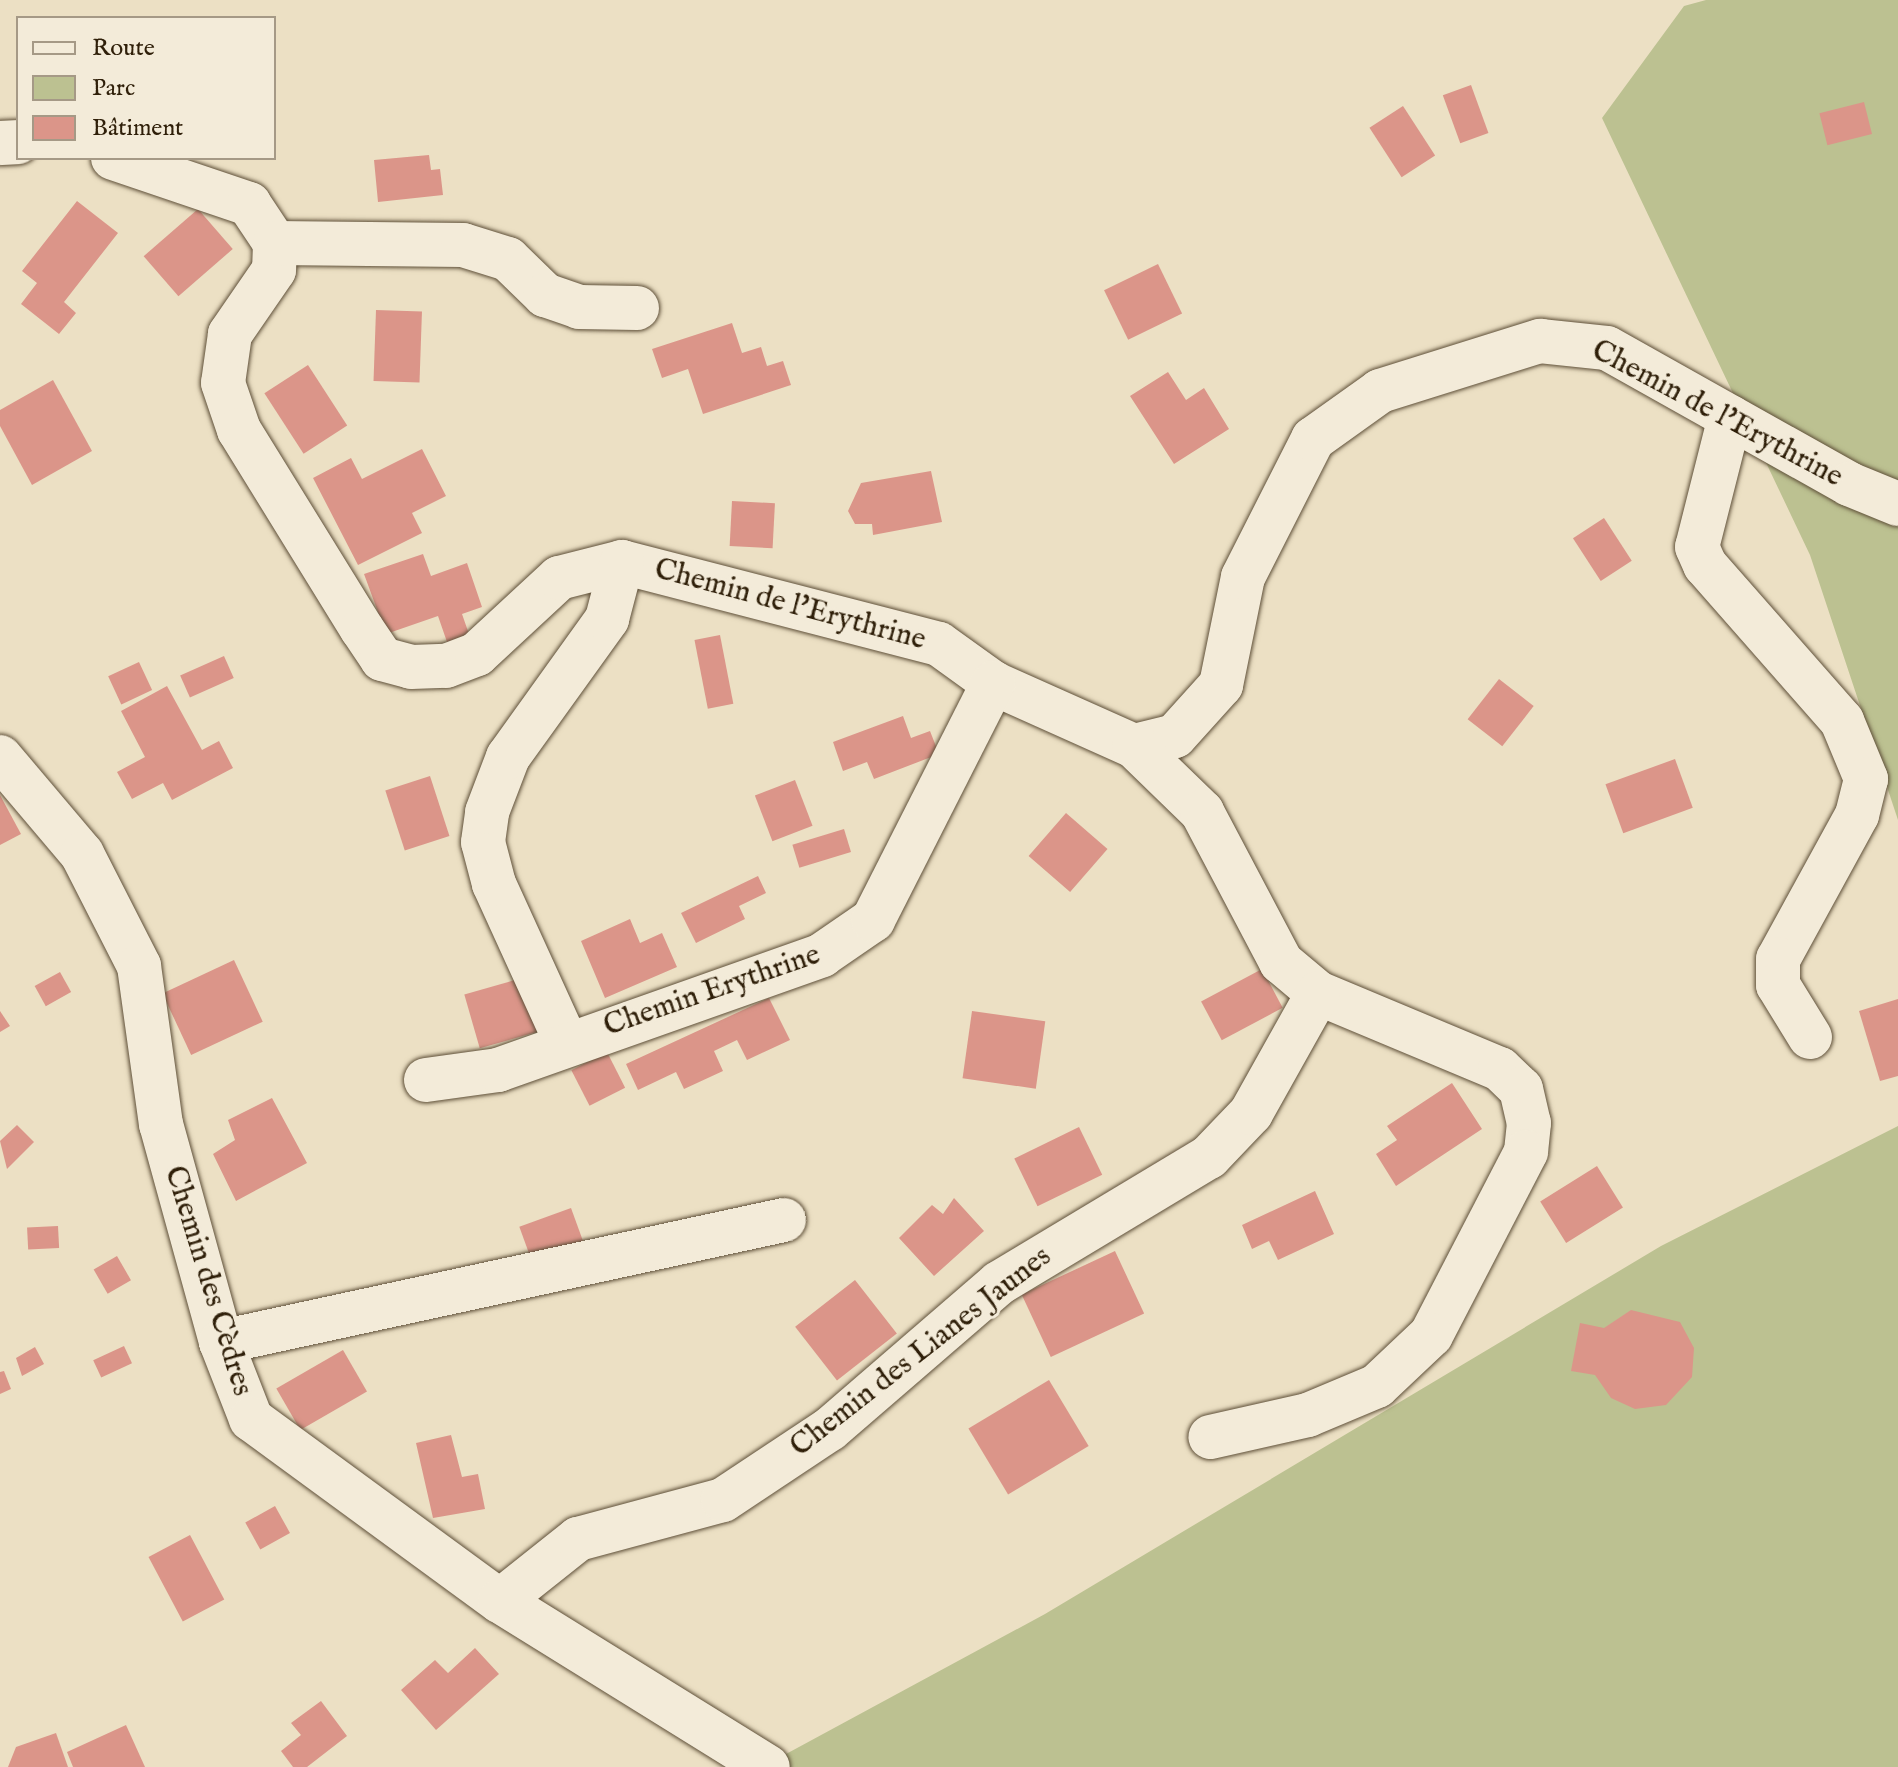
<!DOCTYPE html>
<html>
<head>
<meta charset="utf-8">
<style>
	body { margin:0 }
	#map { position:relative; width:1898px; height:1767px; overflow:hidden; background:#ece0c4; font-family:"IM FELL English",serif }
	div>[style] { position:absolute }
	.green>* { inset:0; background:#bcc191 }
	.building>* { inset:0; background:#db9589; transform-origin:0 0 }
	.roads { filter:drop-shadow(0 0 2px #5e4f38) drop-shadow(0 0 2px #5e4f38) }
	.minor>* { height:44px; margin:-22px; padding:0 22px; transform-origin:22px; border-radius:22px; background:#f3ebd9 }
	span { translate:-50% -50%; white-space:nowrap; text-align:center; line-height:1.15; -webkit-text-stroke:6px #f3ebd9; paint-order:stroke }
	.street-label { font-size:30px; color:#2f1f09 }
	.legend { position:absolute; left:16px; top:16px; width:260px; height:144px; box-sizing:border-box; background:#f3ebd9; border:2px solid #a59986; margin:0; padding:10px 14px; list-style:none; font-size:24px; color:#2f1f09 }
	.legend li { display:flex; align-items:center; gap:16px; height:40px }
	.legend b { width:40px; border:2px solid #a59986 }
</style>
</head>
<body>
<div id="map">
	<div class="green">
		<i style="clip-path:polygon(1706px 0,1898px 0,1898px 820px,1810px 555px,1602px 118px,1684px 6px)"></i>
		<i style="clip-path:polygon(1898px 1126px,1898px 1767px,762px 1767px,1045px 1614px,1661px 1246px)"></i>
	</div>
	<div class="building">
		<i style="left:1471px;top:85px;width:51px;height:30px;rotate:70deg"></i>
		<i style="left:1864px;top:102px;width:33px;height:46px;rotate:76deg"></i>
		<i style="left:1403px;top:106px;width:59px;height:40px;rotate:57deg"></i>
		<i style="clip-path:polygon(429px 155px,431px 170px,440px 169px,443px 195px,378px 202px,374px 160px)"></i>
		<i style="clip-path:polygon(77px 201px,118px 233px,64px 302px,76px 313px,59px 334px,21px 304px,37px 283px,22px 271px)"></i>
		<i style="left:198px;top:209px;width:53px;height:72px;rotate:49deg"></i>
		<i style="left:1158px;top:264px;width:55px;height:60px;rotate:64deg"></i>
		<i style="left:376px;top:310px;width:46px;height:71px;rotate:2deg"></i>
		<i style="clip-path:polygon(732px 323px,742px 353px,761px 347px,767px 366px,783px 361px,791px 385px,703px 414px,688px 369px,662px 378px,652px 349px)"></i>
		<i style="left:308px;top:365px;width:72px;height:52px;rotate:57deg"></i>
		<i style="clip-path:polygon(1168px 372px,1186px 400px,1204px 388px,1229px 429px,1174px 464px,1130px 396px)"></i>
		<i style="clip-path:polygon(53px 380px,92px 451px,32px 485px,0 426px,0 410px)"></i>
		<i style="clip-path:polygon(422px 449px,446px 496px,412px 513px,422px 533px,358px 565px,313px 478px,351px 458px,362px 479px)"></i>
		<i style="clip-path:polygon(931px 471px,942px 522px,873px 535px,872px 524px,855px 524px,848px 511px,861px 483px)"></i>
		<i style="left:732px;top:501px;width:43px;height:45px;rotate:3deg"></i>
		<i style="left:1604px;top:518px;width:51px;height:37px;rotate:57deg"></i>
		<i style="clip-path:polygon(423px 554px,431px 576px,467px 563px,482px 607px,462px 614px,469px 634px,447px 642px,438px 616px,386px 634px,364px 574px)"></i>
		<i style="left:720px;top:635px;width:70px;height:26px;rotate:79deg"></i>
		<i style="left:224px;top:656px;width:24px;height:48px;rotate:66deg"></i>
		<i style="left:139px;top:662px;width:31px;height:34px;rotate:65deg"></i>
		<i style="left:1499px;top:679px;width:44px;height:51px;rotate:38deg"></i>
		<i style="clip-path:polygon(167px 686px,202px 750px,219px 741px,233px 768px,172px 800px,163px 783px,132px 799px,117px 772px,145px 757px,121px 711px)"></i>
		<i style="clip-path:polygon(903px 716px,911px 738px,930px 731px,939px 754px,874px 779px,867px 762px,843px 771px,833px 742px)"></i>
		<i style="left:1675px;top:759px;width:52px;height:74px;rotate:70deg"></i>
		<i style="left:430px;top:776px;width:63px;height:47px;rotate:72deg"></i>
		<i style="left:795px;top:780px;width:49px;height:43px;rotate:69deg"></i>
		<i style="clip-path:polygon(0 795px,21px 834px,0 845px)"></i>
		<i style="left:1066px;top:813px;width:55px;height:57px;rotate:41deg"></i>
		<i style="left:844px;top:829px;width:24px;height:54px;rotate:73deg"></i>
		<i style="clip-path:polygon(758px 876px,766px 893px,739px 906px,745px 919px,696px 943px,681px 913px)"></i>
		<i style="clip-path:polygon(630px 919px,640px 943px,662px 933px,677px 967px,605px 998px,581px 941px)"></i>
		<i style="left:234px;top:960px;width:68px;height:79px;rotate:65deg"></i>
		<i style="left:1262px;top:969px;width:44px;height:69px;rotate:62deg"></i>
		<i style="left:60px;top:972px;width:23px;height:29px;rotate:61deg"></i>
		<i style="left:522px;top:978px;width:56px;height:60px;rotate:74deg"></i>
		<i style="clip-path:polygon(769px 998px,790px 1040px,747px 1060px,737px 1040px,714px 1051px,723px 1071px,684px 1089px,676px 1072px,638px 1090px,626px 1064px)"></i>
		<i style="clip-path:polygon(1898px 999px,1898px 1076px,1880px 1081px,1859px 1011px)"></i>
		<i style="clip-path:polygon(0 1011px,10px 1026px,0 1032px)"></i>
		<i style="left:972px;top:1011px;width:74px;height:68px;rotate:8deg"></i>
		<i style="left:607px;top:1052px;width:40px;height:40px;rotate:63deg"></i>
		<i style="clip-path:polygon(1452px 1083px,1482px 1129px,1396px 1186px,1376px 1154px,1397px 1140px,1387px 1126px)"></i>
		<i style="clip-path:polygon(272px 1098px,307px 1163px,236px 1201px,213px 1154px,235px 1140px,228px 1120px)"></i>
		<i style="clip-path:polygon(17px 1125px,34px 1142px,7px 1169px,0 1141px)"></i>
		<i style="left:1079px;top:1127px;width:53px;height:72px;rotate:64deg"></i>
		<i style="left:1597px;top:1166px;width:49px;height:67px;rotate:58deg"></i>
		<i style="clip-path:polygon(1315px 1191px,1334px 1234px,1278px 1260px,1269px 1241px,1252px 1249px,1242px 1225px)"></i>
		<i style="clip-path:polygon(954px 1198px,984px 1231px,934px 1276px,899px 1238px,932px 1205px,943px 1214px)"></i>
		<i style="left:571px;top:1208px;width:46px;height:55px;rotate:70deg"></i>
		<i style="left:58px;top:1226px;width:22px;height:31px;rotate:87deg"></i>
		<i style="left:1115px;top:1251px;width:69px;height:103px;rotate:65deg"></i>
		<i style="left:117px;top:1256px;width:28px;height:27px;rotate:60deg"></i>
		<i style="left:855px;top:1280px;width:68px;height:76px;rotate:52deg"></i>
		<i style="clip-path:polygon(1631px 1310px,1680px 1322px,1694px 1348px,1692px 1377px,1666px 1405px,1635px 1409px,1611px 1398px,1595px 1375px,1571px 1371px,1580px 1323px,1604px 1328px)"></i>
		<i style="left:124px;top:1346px;width:19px;height:34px;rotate:65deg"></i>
		<i style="clip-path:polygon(35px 1347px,44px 1364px,22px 1376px,16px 1358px)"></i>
		<i style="left:343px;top:1350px;width:48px;height:77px;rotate:60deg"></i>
		<i style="clip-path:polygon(4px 1371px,11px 1389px,0 1394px,0 1372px)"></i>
		<i style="left:1049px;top:1380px;width:77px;height:94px;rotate:59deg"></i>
		<i style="clip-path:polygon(451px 1435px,462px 1477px,478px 1474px,485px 1509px,433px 1518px,416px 1443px)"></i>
		<i style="left:275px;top:1506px;width:31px;height:34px;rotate:61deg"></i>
		<i style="left:190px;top:1535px;width:73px;height:47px;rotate:62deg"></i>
		<i style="clip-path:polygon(475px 1648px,499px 1674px,436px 1730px,401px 1690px,435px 1660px,448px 1673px)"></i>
		<i style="clip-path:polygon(321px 1701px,347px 1736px,307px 1767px,293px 1767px,281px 1751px,301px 1735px,291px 1723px)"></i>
		<i style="clip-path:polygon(126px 1725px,145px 1767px,73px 1767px,67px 1752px)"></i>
		<i style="clip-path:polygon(56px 1733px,68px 1767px,8px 1767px,16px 1747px)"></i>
	</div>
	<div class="roads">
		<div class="minor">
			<i style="left:0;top:143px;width:18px;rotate:-3deg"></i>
			<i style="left:113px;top:158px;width:144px;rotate:18.7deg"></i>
			<i style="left:249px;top:204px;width:47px;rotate:56.3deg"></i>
			<i style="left:275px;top:243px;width:27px;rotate:92deg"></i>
			<i style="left:274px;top:270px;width:78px;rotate:124.5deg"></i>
			<i style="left:230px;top:334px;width:49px;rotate:98.1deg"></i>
			<i style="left:223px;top:383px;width:50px;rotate:71.2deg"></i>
			<i style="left:239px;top:430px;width:234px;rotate:58.3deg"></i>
			<i style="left:362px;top:629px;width:36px;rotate:56deg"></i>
			<i style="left:382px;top:659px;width:30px;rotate:15deg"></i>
			<i style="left:411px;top:667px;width:35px;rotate:-2deg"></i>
			<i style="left:446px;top:666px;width:33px;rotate:-21deg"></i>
			<i style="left:477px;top:654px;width:112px;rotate:-42.8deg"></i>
			<i style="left:559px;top:578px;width:65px;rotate:-14.3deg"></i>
			<i style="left:622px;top:562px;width:327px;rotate:14.5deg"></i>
			<i style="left:939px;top:644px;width:67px;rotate:35.8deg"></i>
			<i style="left:993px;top:683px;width:154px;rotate:24.1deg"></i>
			<i style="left:1134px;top:746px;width:42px;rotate:-13.7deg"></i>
			<i style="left:1175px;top:736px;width:69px;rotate:-48deg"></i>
			<i style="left:1221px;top:685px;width:110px;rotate:-78.5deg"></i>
			<i style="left:1243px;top:577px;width:155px;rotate:-63.1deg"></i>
			<i style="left:1313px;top:439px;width:82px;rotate:-35.6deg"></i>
			<i style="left:1380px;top:391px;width:168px;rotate:-17.4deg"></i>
			<i style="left:1540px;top:341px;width:67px;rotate:6deg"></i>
			<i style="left:1607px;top:348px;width:278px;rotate:29.3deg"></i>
			<i style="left:1849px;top:484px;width:53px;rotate:22.2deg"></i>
			<i style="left:275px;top:243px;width:188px;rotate:0.6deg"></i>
			<i style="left:463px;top:245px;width:47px;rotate:17.3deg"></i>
			<i style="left:508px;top:259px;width:52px;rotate:44.2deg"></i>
			<i style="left:545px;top:295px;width:36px;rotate:19deg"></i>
			<i style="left:579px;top:307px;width:58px;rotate:1deg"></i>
			<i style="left:1730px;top:417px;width:134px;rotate:104.2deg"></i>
			<i style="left:1697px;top:547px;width:20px;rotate:66deg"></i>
			<i style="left:1705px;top:565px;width:208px;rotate:48.7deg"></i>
			<i style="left:1842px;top:721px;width:63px;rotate:67.5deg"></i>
			<i style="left:1866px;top:779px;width:37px;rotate:104deg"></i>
			<i style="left:1857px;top:815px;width:164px;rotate:118.7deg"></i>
			<i style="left:1778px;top:959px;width:26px;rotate:90deg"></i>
			<i style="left:1778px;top:985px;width:61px;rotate:58.4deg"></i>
			<i style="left:1134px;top:746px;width:95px;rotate:44.1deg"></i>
			<i style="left:1202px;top:812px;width:170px;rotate:62.2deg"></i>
			<i style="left:1281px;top:962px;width:48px;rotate:40deg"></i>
			<i style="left:1318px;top:993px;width:197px;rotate:22.7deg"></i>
			<i style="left:1500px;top:1069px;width:29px;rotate:44deg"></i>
			<i style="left:1521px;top:1089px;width:35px;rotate:77deg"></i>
			<i style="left:1529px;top:1123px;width:29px;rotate:96deg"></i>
			<i style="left:1526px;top:1152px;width:206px;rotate:117.4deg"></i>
			<i style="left:1431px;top:1335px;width:74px;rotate:136.6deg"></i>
			<i style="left:1377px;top:1386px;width:75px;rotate:157.2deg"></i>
			<i style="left:1308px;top:1415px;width:100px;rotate:167.3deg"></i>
			<i style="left:0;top:757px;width:127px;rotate:49.8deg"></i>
			<i style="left:82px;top:854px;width:126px;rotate:63deg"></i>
			<i style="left:139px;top:966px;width:160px;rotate:82.1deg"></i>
			<i style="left:161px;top:1124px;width:226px;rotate:74.6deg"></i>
			<i style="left:221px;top:1342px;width:83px;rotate:68.7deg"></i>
			<i style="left:251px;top:1419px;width:308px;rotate:36.2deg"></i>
			<i style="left:500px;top:1601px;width:315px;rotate:31.8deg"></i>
			<i style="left:566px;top:1042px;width:174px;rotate:-114.5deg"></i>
			<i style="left:494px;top:884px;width:43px;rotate:-104.7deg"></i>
			<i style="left:483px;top:842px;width:30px;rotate:-82deg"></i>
			<i style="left:487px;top:812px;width:59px;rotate:-69.1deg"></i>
			<i style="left:508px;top:757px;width:170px;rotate:-54.3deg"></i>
			<i style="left:607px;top:619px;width:59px;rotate:-75.3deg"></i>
			<i style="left:426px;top:1080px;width:73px;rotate:-7.9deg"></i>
			<i style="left:498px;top:1070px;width:344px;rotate:-19.5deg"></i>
			<i style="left:822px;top:955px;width:62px;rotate:-34.5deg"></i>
			<i style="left:873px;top:920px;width:266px;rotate:-63.1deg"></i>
			<i style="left:221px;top:1342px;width:576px;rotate:-12.23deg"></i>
			<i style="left:500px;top:1601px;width:100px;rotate:-38.5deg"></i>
			<i style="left:578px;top:1539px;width:150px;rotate:-15.1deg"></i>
			<i style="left:723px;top:1500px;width:128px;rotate:-33.6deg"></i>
			<i style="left:830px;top:1429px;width:223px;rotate:-40.8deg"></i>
			<i style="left:999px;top:1283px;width:245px;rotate:-31deg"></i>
			<i style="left:1209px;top:1157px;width:61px;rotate:-46.3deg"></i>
			<i style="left:1251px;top:1113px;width:137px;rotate:-60.8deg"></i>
		</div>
	</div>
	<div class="street-label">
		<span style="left:1717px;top:414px;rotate:28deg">Chemin de l'Erythrine</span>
		<span style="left:790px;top:605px;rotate:15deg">Chemin de l'Erythrine</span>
		<span style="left:712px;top:991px;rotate:-19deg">Chemin Erythrine</span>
		<span style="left:208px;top:1281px;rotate:73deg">Chemin des Cèdres</span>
		<span style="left:921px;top:1352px;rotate:-38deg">Chemin des Lianes Jaunes</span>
	</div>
	<ul class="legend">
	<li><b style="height:10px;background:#f3ebd9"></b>Route</li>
	<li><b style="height:22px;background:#bcc191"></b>Parc</li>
	<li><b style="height:22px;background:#db9589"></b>Bâtiment</li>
	</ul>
</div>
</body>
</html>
